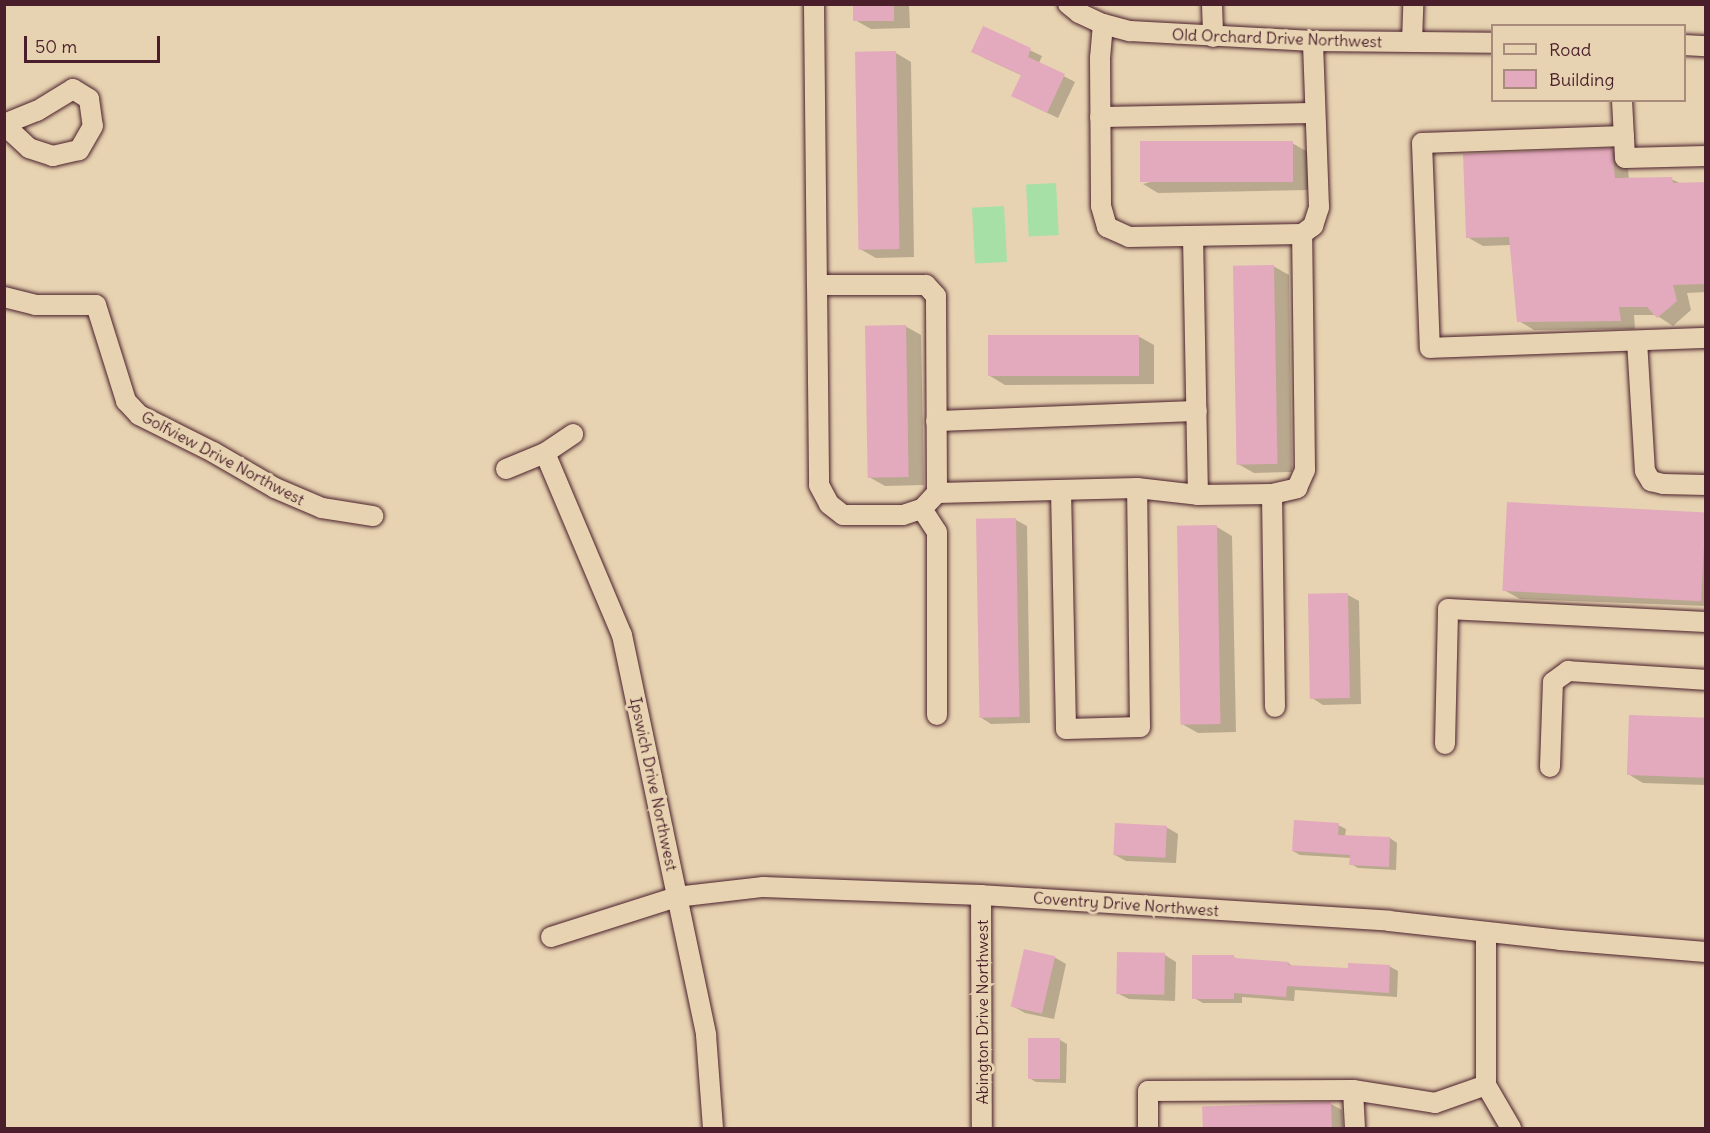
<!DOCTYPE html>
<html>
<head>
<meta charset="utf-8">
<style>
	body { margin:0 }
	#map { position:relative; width:1710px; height:1133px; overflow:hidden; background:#e7d3b1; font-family:Delius,sans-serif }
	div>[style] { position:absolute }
	.green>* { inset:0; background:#a6e0a6; transform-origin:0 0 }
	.shadow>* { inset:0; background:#0003 }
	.building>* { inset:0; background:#e2aabc; transform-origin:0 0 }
	.roads { filter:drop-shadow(0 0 2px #4a1f2b) drop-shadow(0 0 2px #4a1f2b) }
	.minor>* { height:20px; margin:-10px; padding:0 10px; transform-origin:10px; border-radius:10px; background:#e7d3b1 }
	span { translate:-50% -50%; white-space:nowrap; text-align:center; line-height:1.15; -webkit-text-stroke:6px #e7d3b1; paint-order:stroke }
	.street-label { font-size:16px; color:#4a1f2b }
	.frame { position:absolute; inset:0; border:6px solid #4a1f2b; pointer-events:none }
	.legend { position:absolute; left:1491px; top:24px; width:195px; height:78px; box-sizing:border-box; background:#e7d3b1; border:2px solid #a88b7b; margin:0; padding:8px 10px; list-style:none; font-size:18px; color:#4a1f2b }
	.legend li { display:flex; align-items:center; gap:12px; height:30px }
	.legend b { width:30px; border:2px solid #a88b7b }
	.scale { position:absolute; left:24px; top:36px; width:136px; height:27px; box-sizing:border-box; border:3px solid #4a1f2b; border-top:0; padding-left:8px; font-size:18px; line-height:21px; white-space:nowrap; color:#4a1f2b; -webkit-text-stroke:4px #e7d3b1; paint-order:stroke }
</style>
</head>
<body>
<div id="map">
	<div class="green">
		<i style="left:1056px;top:183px;width:52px;height:30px;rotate:87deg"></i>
		<i style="left:1004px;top:206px;width:56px;height:32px;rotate:87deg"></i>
	</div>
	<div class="shadow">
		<i style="clip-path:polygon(855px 4px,909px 4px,910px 28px,871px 29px,855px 20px)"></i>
		<i style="clip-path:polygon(984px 28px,1042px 56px,1039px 63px,1075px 82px,1058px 118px,1025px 102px,1023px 76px,984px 58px)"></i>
		<i style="clip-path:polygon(896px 53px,911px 62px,914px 257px,876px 258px,860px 249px)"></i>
		<i style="clip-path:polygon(1292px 143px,1308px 152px,1308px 190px,1158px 193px,1143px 184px)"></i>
		<i style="clip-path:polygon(1612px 150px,1627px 159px,1629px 179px,1671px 179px,1682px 184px,1706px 184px,1706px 292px,1687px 293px,1691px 310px,1673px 326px,1656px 315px,1634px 315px,1635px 329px,1534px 330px,1519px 321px,1511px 245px,1483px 246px,1467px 237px)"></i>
		<i style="clip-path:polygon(1273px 266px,1289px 275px,1292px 472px,1254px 473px,1238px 464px)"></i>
		<i style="clip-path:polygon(905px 326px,921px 335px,924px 485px,885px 486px,869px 477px)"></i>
		<i style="clip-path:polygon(1138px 336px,1154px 345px,1154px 384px,1005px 385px,990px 376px)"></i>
		<i style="clip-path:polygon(1706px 514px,1706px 606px,1520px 599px,1504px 590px)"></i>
		<i style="clip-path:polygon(1016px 520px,1027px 526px,1030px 723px,991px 724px,980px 717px)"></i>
		<i style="clip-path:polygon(1217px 527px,1232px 536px,1236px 732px,1198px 733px,1182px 724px)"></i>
		<i style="clip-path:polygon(1348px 595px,1359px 601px,1361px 704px,1323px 705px,1312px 698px)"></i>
		<i style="clip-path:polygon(1706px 719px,1706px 785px,1643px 783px,1628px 774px)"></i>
		<i style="clip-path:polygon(1338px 825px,1346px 829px,1345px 836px,1390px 838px,1397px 843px,1396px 870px,1358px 868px,1351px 864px,1351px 858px,1300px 855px,1293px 851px)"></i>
		<i style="clip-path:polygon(1166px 827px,1178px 834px,1176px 863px,1126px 861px,1115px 855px)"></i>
		<i style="clip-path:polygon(1165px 955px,1176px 962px,1175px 1001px,1129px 999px,1117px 993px)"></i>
		<i style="clip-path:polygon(1054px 957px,1066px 964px,1054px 1019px,1025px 1013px,1014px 1007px)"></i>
		<i style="clip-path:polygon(1234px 957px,1239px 960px,1288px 963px,1294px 967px,1350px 970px,1389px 966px,1398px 971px,1397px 997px,1295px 990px,1294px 1001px,1242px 997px,1242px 1003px,1203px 1003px,1194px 998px)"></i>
		<i style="clip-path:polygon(1060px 1040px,1067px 1044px,1066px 1083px,1036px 1082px,1029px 1078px)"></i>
		<i style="clip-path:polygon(1331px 1104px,1342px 1110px,1343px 1128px,1204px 1128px,1204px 1107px)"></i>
	</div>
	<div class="building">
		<i style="left:853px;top:4px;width:41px;height:17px"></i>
		<i style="clip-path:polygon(983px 26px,1031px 48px,1028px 57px,1065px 74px,1047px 113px,1011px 96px,1021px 75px,971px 52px)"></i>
		<i style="left:896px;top:51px;width:198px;height:41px;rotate:89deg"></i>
		<i style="left:1293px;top:141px;width:41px;height:153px;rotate:90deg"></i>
		<i style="clip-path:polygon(1612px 148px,1615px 178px,1672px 177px,1673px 183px,1706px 182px,1706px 284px,1673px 285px,1677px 301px,1657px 318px,1647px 307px,1619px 307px,1621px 321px,1517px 322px,1509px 237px,1466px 238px,1463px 154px)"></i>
		<i style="left:1274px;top:265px;width:199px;height:41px;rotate:89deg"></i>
		<i style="left:906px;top:325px;width:152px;height:41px;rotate:89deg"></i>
		<i style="left:1139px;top:335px;width:41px;height:151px;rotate:90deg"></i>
		<i style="left:1507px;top:502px;width:199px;height:89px;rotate:3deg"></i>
		<i style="left:1016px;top:518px;width:199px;height:40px;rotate:89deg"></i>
		<i style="left:1217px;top:525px;width:199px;height:40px;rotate:89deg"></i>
		<i style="left:1348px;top:593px;width:105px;height:40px;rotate:89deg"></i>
		<i style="left:1629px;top:715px;width:77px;height:60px;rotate:2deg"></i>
		<i style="clip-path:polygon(1294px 820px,1339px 823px,1338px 835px,1390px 837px,1389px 867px,1349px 865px,1350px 855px,1292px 851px)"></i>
		<i style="left:1115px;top:823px;width:52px;height:32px;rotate:3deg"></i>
		<i style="left:1024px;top:949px;width:32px;height:59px;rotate:13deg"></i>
		<i style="left:1117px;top:952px;width:48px;height:42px;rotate:1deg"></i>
		<i style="clip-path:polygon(1192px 955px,1234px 955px,1234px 958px,1289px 962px,1288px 965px,1348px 968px,1348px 963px,1390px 965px,1389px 993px,1287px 986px,1286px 997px,1234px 993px,1234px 999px,1192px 999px)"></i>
		<i style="left:1028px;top:1038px;width:32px;height:41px"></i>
		<i style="left:1331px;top:1102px;width:26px;height:129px;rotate:88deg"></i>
	</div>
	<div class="roads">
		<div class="minor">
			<i style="left:814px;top:4px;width:281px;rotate:89.4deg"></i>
			<i style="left:817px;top:285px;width:200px;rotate:89.4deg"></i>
			<i style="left:819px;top:485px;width:21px;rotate:62deg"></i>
			<i style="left:829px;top:504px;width:18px;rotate:38deg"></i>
			<i style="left:843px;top:515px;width:60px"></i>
			<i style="left:903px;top:515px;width:20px;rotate:-18deg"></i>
			<i style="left:922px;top:509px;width:22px;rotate:-47deg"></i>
			<i style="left:937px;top:493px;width:197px;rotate:-90.3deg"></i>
			<i style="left:936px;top:296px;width:15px;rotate:-132deg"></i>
			<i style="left:926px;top:285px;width:109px;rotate:180deg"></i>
			<i style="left:1068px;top:4px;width:14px;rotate:39deg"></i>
			<i style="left:1079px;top:13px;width:26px;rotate:25deg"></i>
			<i style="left:1103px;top:24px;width:28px;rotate:15deg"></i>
			<i style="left:1130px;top:31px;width:183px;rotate:3.1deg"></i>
			<i style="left:1313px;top:41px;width:179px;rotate:0.6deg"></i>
			<i style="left:1212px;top:4px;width:33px;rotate:88deg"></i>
			<i style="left:1103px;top:24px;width:34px;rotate:95deg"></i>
			<i style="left:1100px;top:58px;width:148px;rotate:89.6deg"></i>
			<i style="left:1101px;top:206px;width:22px;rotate:74deg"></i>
			<i style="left:1107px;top:227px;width:24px;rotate:24deg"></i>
			<i style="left:1129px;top:237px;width:173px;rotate:-1deg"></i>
			<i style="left:1302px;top:234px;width:14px;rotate:-36deg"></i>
			<i style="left:1313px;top:226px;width:20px;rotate:-72deg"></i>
			<i style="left:1319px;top:207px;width:166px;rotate:-92.1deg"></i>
			<i style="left:1412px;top:42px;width:38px;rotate:-88deg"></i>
			<i style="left:1684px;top:45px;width:22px;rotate:3deg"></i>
			<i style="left:1622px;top:100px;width:58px;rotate:87deg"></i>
			<i style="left:1625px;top:158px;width:81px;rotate:-1.4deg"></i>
			<i style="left:1100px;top:117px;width:215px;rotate:-1.1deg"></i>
			<i style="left:4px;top:124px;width:35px;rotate:-22deg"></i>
			<i style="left:37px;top:111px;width:42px;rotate:-31.4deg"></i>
			<i style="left:73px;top:89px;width:19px;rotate:32deg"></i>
			<i style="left:89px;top:99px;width:27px;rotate:82deg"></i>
			<i style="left:93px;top:126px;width:28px;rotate:120deg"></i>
			<i style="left:79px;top:150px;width:27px;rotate:167deg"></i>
			<i style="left:53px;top:156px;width:25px;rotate:-162deg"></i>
			<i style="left:29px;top:148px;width:34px;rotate:-137deg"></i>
			<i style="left:1624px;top:136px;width:202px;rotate:178deg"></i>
			<i style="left:1422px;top:143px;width:205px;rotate:87.8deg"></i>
			<i style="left:1430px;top:348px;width:276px;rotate:-2.1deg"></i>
			<i style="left:1193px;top:236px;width:259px;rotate:88.9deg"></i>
			<i style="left:4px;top:297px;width:32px;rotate:14deg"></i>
			<i style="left:35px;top:305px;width:61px"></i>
			<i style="left:96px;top:305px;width:101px;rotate:72.6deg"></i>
			<i style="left:126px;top:401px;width:19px;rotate:47deg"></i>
			<i style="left:139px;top:415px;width:83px;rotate:26.6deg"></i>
			<i style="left:213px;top:452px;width:72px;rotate:30.1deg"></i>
			<i style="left:275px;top:488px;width:51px;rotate:23.1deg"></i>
			<i style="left:322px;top:508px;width:52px;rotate:8.9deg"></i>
			<i style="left:1637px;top:341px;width:130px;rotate:86.5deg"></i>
			<i style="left:1645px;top:471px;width:12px;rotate:59deg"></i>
			<i style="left:1651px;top:481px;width:12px;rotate:14deg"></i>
			<i style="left:1663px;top:484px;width:43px;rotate:1.3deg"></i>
			<i style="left:936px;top:421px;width:261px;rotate:-2.2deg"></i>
			<i style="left:545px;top:453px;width:198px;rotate:67.1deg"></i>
			<i style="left:622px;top:635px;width:409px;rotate:78.1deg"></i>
			<i style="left:706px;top:1035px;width:93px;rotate:85.7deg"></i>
			<i style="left:506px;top:469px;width:42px;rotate:-22.3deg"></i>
			<i style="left:545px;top:453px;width:34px;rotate:-34deg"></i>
			<i style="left:1061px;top:490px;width:239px;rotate:88.8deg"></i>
			<i style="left:1066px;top:729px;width:74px;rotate:-1.5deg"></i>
			<i style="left:1140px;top:727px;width:239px;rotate:-90.7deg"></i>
			<i style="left:937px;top:493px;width:200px;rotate:-1.4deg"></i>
			<i style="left:1137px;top:488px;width:61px;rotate:6.5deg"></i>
			<i style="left:1198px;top:495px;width:74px;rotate:-0.8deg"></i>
			<i style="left:1272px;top:494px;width:26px;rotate:-13deg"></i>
			<i style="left:1297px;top:488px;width:20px;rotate:-66deg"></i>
			<i style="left:1305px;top:470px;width:236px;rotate:-90.7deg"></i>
			<i style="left:1272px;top:494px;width:213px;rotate:89.2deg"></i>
			<i style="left:922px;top:509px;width:27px;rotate:57deg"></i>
			<i style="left:937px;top:532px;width:183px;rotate:90deg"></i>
			<i style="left:1445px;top:744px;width:135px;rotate:-88.7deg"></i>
			<i style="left:1448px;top:609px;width:258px;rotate:2.9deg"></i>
			<i style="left:1550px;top:767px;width:85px;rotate:-88deg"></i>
			<i style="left:1553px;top:682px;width:19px;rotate:-36deg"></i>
			<i style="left:1568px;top:671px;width:138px;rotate:3.7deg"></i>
			<i style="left:981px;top:895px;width:233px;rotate:89.8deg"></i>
			<i style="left:1486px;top:932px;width:153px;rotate:90deg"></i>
			<i style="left:1486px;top:1085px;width:50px;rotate:59.8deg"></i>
			<i style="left:551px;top:937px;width:131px;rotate:-17.7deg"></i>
			<i style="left:676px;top:897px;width:88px;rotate:-6.6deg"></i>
			<i style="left:763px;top:887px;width:218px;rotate:2.1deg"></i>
			<i style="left:981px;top:895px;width:409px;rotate:3.6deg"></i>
			<i style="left:1389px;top:921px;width:172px;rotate:6.3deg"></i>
			<i style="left:1560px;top:940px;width:146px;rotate:4.7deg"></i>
			<i style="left:1353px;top:1090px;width:38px;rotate:87deg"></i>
			<i style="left:1148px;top:1128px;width:37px;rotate:-90deg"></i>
			<i style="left:1148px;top:1091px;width:205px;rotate:-0.3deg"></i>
			<i style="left:1353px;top:1090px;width:83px;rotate:9deg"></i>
			<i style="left:1435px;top:1103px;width:54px;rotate:-19.4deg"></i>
		</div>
	</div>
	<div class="street-label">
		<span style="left:1277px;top:38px;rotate:2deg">Old Orchard Drive Northwest</span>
		<span style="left:223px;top:458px;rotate:28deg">Golfview Drive Northwest</span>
		<span style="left:654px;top:784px;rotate:78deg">Ipswich Drive Northwest</span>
		<span style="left:1126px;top:904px;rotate:4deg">Coventry Drive Northwest</span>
		<span style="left:982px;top:1012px;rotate:-90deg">Abington Drive Northwest</span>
	</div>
	<div class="frame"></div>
	<ul class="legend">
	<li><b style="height:8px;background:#e7d3b1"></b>Road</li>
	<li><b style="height:16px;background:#e2aabc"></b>Building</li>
	</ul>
	<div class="scale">50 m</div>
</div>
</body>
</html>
